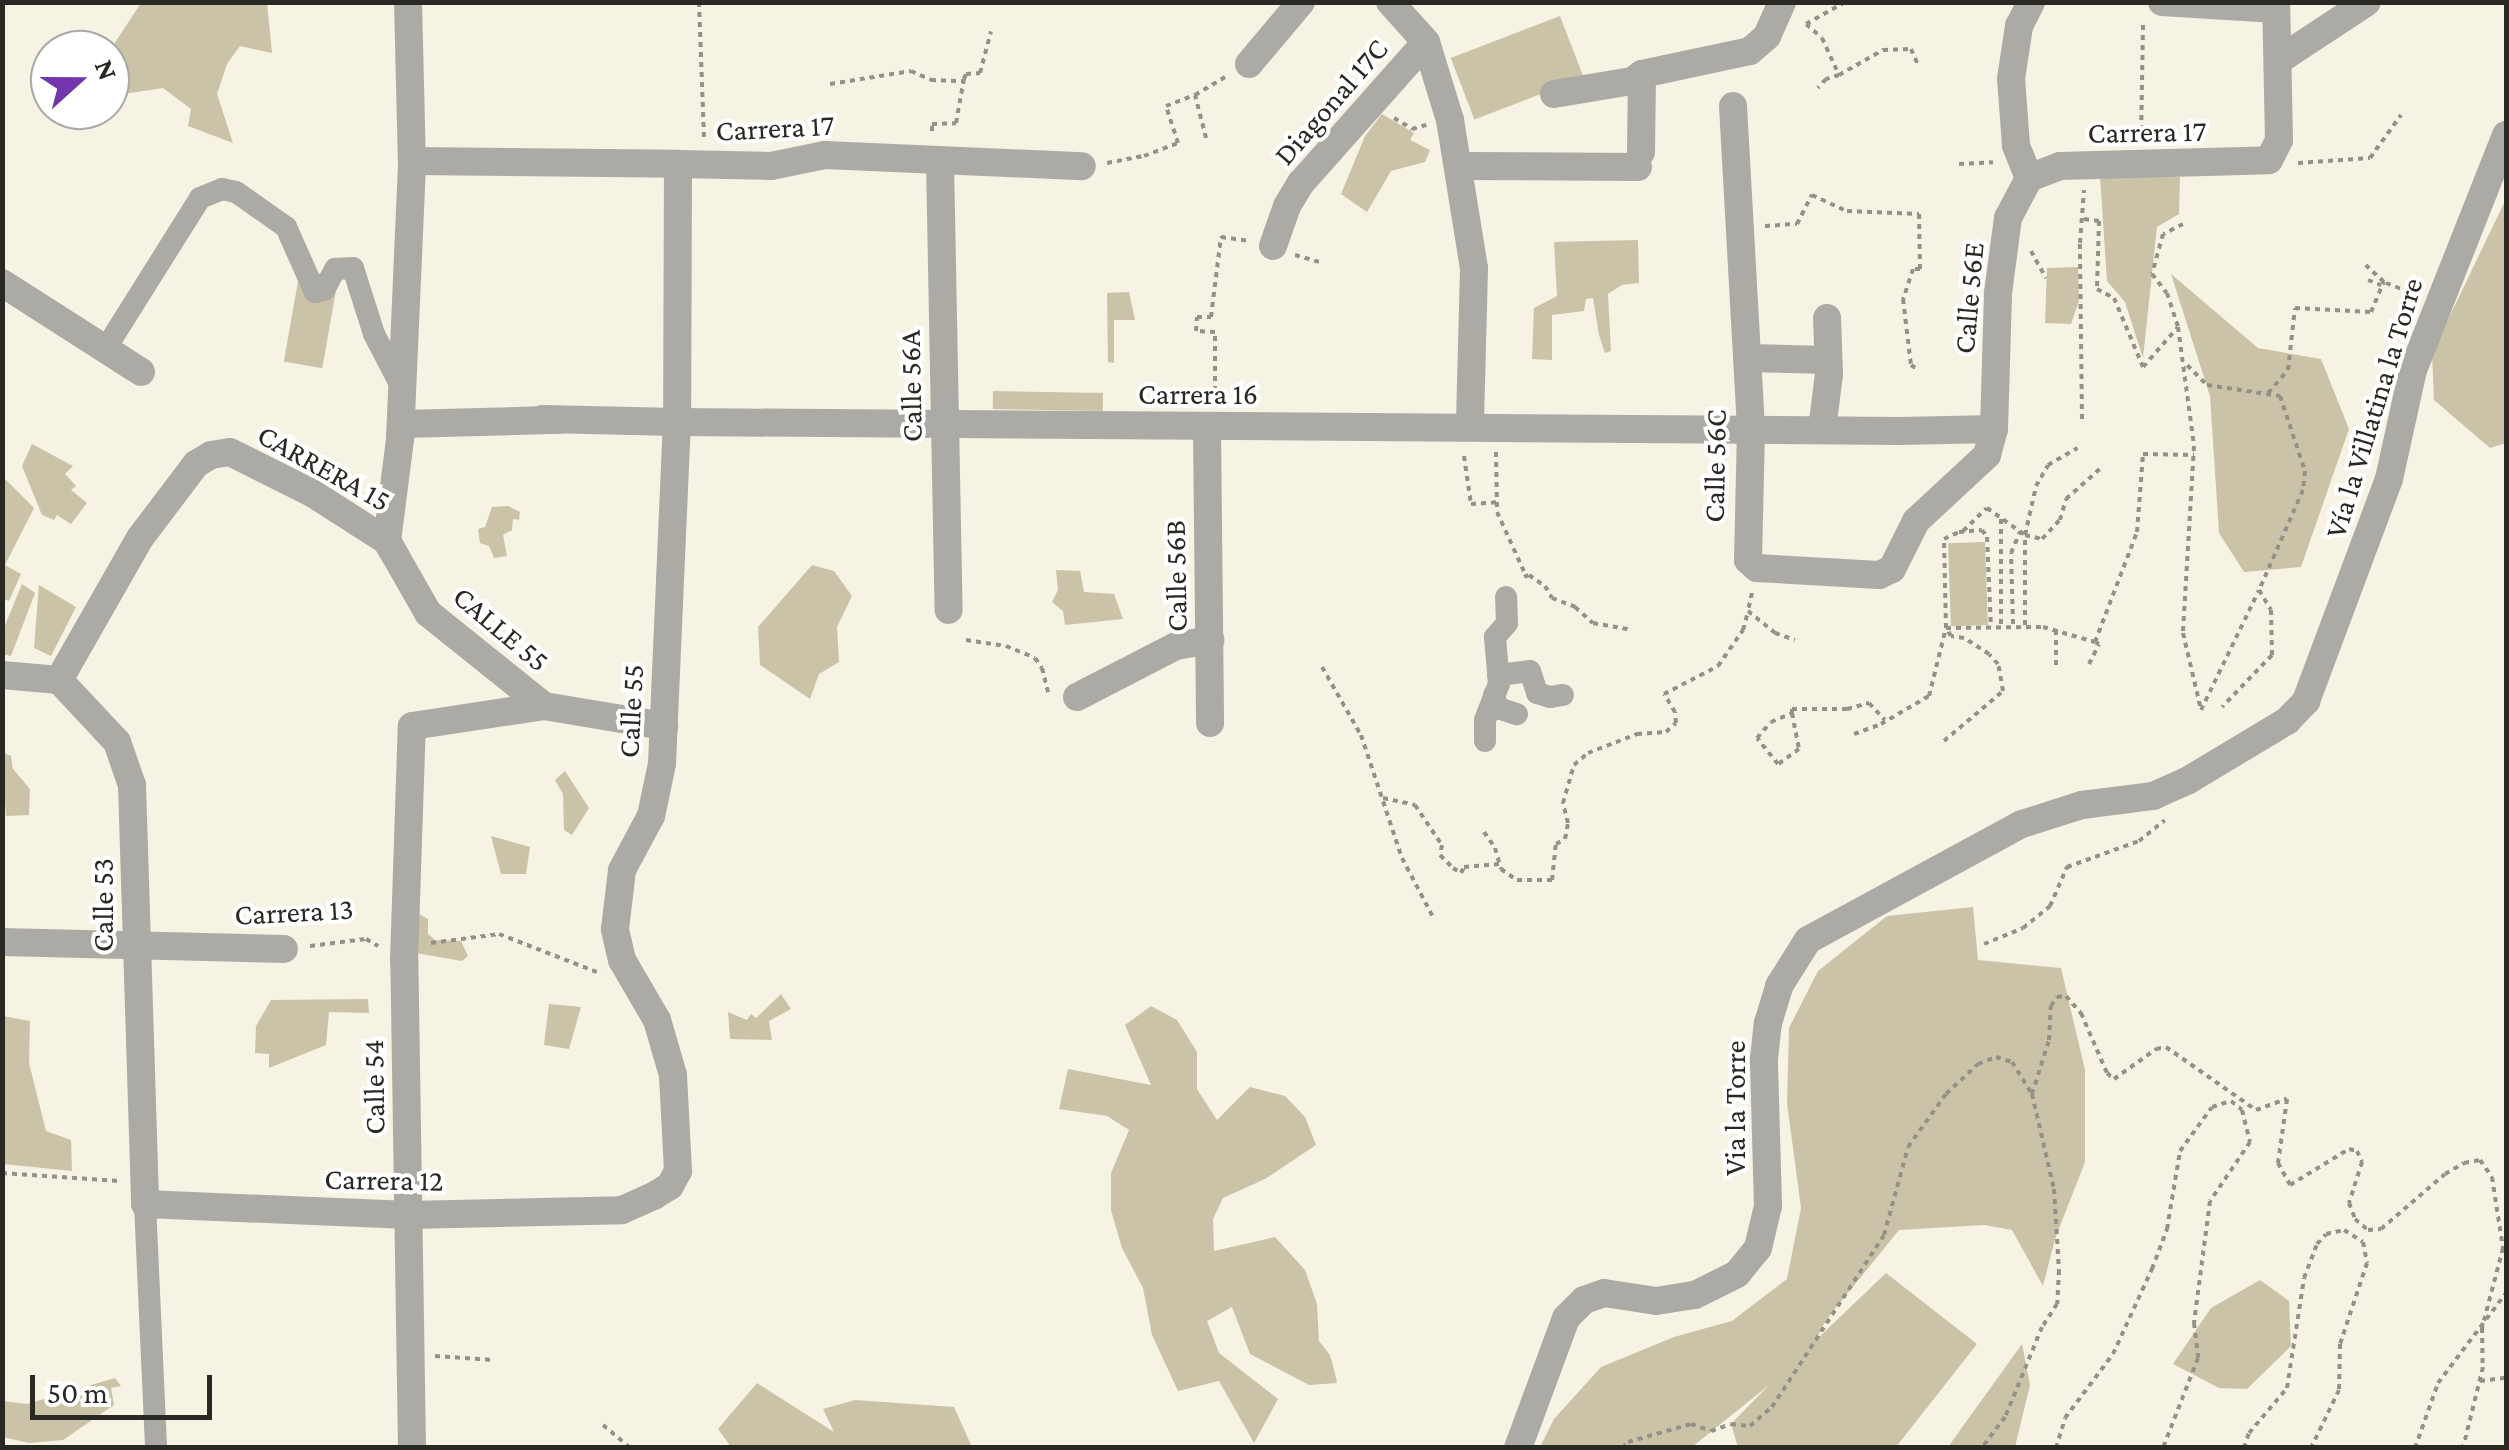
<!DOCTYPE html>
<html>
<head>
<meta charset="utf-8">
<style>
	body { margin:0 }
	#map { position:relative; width:2509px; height:1450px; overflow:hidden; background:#f6f2e4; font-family:"Crimson Pro",serif }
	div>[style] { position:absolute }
	.green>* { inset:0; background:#cbc3a7; transform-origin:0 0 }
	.path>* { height:4px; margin-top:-2px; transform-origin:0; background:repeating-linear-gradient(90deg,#949188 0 5px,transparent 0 10px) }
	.pedestrian>* { height:22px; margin:-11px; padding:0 11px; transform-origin:11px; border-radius:11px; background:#abaaa4 }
	.minor>* { height:28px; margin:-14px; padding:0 14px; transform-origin:14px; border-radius:14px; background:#abaaa4 }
	.tertiary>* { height:28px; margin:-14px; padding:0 14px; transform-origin:14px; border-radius:14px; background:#abaaa4 }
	span { translate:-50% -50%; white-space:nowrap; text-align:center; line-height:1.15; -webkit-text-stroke:8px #fff; paint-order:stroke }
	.street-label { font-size:30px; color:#2a2823 }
	.frame { position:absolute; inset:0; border:5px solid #2a2823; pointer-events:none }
	.north { position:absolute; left:30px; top:30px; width:100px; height:100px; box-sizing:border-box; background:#fff; border:2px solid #aaa9a7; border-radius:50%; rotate:69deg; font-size:28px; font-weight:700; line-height:40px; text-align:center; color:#2a2823 }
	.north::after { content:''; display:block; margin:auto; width:35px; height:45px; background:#7235ab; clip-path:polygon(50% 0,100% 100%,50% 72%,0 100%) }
	.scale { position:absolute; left:30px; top:1375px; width:182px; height:45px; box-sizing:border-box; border:5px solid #2a2823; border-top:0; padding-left:12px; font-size:30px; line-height:35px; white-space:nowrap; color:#2a2823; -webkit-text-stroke:8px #fff; paint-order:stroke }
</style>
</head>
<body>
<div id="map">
	<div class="green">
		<i style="clip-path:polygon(141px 3px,267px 3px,272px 53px,240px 46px,227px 64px,217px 94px,233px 143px,188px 126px,191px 109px,163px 88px,110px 96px,110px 50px)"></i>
		<i style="left:1560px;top:16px;width:66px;height:117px;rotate:69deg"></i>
		<i style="clip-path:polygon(1382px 114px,1414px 133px,1410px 140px,1430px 150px,1425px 162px,1391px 171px,1367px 212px,1341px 194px,1365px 136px)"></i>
		<i style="clip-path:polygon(2100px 176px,2180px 177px,2179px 214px,2157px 227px,2143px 358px,2125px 302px,2107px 281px)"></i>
		<i style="clip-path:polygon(2506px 199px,2506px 443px,2490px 448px,2434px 400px,2432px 353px)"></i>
		<i style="clip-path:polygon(1638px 240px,1639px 283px,1622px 285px,1608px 294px,1611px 351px,1605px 353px,1599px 335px,1593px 298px,1586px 299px,1584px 311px,1552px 315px,1552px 360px,1532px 359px,1534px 308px,1557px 296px,1554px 242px)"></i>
		<i style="clip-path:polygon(2078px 267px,2079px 301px,2071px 324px,2045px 323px,2047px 268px)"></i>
		<i style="left:300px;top:270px;width:39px;height:93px;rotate:10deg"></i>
		<i style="clip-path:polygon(2171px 274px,2258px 348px,2321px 359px,2349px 429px,2301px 567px,2244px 572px,2219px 533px,2210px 396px)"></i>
		<i style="clip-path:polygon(1129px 292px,1135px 320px,1114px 320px,1114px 363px,1108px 362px,1107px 293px)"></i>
		<i style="left:993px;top:391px;width:110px;height:18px;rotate:1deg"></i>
		<i style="clip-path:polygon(32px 444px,73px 466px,65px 474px,76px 486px,71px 490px,87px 503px,71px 524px,57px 515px,54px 520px,42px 515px,22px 466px)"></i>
		<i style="clip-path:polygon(3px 477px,34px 508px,5px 565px,21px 574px,9px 601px,3px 599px)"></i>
		<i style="clip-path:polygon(508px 506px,520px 512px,519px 520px,513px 519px,512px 530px,503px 535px,507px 556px,494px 558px,489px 546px,480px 543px,478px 529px,485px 527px,492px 507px)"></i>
		<i style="left:1985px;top:542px;width:83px;height:37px;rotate:88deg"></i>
		<i style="clip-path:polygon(812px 565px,834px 571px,852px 596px,837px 627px,839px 662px,819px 674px,810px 699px,760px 665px,758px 627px)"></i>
		<i style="clip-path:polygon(1056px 570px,1080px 571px,1084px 592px,1114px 594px,1123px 619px,1065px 625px,1063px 611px,1052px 602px,1058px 590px)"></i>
		<i style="clip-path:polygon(22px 584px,35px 593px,11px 656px,3px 654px,3px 630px)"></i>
		<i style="clip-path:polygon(39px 585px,76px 607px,51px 656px,34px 648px)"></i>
		<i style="clip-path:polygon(2px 752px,11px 756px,13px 769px,30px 789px,29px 815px,6px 816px)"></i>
		<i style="clip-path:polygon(565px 771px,589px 808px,572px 835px,564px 830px,563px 794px,555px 780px)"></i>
		<i style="clip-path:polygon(491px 836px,530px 847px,526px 874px,501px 874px)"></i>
		<i style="clip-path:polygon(1973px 907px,1978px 960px,2061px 968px,2085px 1070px,2085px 1162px,2055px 1239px,2043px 1286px,2012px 1230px,1984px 1225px,1899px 1230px,1826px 1320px,1816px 1340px,1886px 1273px,1977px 1344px,1896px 1447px,1738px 1447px,1731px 1424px,1769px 1385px,1692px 1447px,1540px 1447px,1554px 1419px,1601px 1367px,1674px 1337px,1732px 1321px,1787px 1279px,1801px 1208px,1787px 1103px,1789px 1028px,1818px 971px,1887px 916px)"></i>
		<i style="clip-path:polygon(415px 912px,428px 919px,428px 934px,435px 940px,461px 941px,468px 956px,462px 961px,416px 953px)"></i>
		<i style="clip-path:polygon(781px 994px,791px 1009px,769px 1021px,772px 1040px,730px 1039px,728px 1012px,747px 1020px,751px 1014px,756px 1018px)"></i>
		<i style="clip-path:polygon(368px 999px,369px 1013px,329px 1012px,326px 1045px,269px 1068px,269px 1054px,255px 1053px,256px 1026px,271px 1000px)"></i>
		<i style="clip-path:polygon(549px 1004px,581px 1007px,569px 1049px,544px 1045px)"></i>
		<i style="clip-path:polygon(1151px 1006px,1177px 1020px,1197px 1052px,1197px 1089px,1217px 1120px,1250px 1087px,1285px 1096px,1305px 1117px,1316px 1145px,1265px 1179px,1223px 1198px,1213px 1219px,1214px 1251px,1275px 1237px,1305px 1270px,1317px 1304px,1319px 1341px,1330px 1355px,1336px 1377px,1337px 1383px,1309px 1385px,1250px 1354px,1232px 1307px,1207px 1321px,1219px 1353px,1278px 1399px,1254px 1443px,1219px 1381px,1178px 1391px,1152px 1335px,1143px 1288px,1122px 1248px,1111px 1210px,1111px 1173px,1129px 1130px,1107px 1116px,1059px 1109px,1068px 1069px,1151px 1085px,1125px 1025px)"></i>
		<i style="clip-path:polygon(3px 1016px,30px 1021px,29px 1063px,46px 1131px,71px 1140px,72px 1171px,3px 1164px)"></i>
		<i style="clip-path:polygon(2260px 1280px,2289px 1301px,2291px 1346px,2247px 1389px,2219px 1388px,2173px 1364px,2211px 1308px)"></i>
		<i style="clip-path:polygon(2022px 1344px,2030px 1385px,2015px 1447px,1948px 1447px)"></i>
		<i style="clip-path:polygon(115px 1378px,121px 1386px,111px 1388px,114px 1405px,63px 1440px,29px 1443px,3px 1437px,3px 1401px,27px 1404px)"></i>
		<i style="clip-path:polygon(757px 1383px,834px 1432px,823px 1409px,855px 1400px,954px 1407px,972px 1447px,731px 1447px,718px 1429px)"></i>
	</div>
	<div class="path">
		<i style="left:699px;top:2px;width:135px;rotate:87.9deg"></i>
		<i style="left:1806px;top:24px;width:21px;rotate:41deg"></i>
		<i style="left:1822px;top:38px;width:41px;rotate:65.3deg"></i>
		<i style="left:1839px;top:75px;width:14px;rotate:163deg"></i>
		<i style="left:1826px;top:79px;width:12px;rotate:132deg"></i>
		<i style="left:1806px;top:24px;width:45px;rotate:-29.4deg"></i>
		<i style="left:1839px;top:75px;width:51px;rotate:-29.6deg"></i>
		<i style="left:1883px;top:50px;width:28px;rotate:-2deg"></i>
		<i style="left:1911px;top:49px;width:17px;rotate:66deg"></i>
		<i style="left:830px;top:84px;width:82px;rotate:-9.1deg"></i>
		<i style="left:911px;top:71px;width:22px;rotate:24deg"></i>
		<i style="left:931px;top:80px;width:33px;rotate:2deg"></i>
		<i style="left:1394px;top:118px;width:21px;rotate:31deg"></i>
		<i style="left:1412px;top:129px;width:15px;rotate:-16deg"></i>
		<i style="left:932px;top:131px;width:7px;rotate:-90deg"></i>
		<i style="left:932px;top:124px;width:24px;rotate:-2deg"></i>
		<i style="left:956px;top:123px;width:45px;rotate:-79.7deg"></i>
		<i style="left:964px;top:79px;width:5px;rotate:-68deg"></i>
		<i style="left:966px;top:74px;width:14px;rotate:-4deg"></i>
		<i style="left:980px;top:73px;width:43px;rotate:-75.3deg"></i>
		<i style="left:1206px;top:138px;width:44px;rotate:-104.3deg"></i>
		<i style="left:1195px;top:95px;width:37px;rotate:-31deg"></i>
		<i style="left:2141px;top:140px;width:120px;rotate:-89deg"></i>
		<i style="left:1107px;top:163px;width:38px;rotate:-11deg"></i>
		<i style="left:1144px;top:156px;width:36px;rotate:-21deg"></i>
		<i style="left:1178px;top:143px;width:39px;rotate:-108deg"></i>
		<i style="left:1166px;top:106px;width:31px;rotate:-21deg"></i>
		<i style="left:2298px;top:163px;width:72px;rotate:-4deg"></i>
		<i style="left:2370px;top:158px;width:53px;rotate:-54.2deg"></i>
		<i style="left:1959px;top:164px;width:34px;rotate:-3deg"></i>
		<i style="left:2084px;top:219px;width:15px;rotate:8deg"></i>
		<i style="left:2099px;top:221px;width:68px;rotate:91.7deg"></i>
		<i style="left:2097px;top:289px;width:19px;rotate:28deg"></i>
		<i style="left:2114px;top:298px;width:75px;rotate:67.2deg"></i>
		<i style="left:2143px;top:367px;width:53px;rotate:-48.8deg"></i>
		<i style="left:2183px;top:224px;width:22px;rotate:153deg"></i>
		<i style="left:2163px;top:234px;width:41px;rotate:105.4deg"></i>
		<i style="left:2152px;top:274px;width:24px;rotate:52deg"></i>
		<i style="left:2167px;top:293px;width:36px;rotate:72deg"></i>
		<i style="left:2178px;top:327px;width:120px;rotate:82.3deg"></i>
		<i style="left:2194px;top:446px;width:187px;rotate:93.4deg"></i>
		<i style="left:2183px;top:633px;width:79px;rotate:76.8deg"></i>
		<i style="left:2201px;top:710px;width:133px;rotate:-64.2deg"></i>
		<i style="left:1765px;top:226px;width:32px;rotate:-4deg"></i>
		<i style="left:1797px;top:224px;width:33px;rotate:-63deg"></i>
		<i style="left:1812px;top:195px;width:38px;rotate:25deg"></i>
		<i style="left:1847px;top:211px;width:72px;rotate:2.4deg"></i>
		<i style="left:1919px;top:214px;width:55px;rotate:89deg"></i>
		<i style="left:1920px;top:269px;width:7px;rotate:180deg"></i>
		<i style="left:1913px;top:269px;width:32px;rotate:108deg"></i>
		<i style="left:1903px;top:299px;width:66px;rotate:83.1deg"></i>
		<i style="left:1911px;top:365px;width:7px;rotate:34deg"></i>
		<i style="left:2031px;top:251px;width:31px;rotate:61deg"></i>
		<i style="left:1295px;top:255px;width:25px;rotate:16deg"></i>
		<i style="left:2368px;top:280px;width:14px;rotate:21deg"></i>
		<i style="left:2386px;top:283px;width:30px;rotate:21deg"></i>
		<i style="left:2187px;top:365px;width:28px;rotate:45deg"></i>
		<i style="left:2207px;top:385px;width:74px;rotate:8.6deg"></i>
		<i style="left:2280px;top:396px;width:79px;rotate:71.6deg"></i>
		<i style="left:2305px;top:471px;width:19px;rotate:96deg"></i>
		<i style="left:2303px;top:490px;width:109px;rotate:113.7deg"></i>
		<i style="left:2259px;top:590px;width:23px;rotate:59deg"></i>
		<i style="left:2271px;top:610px;width:45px;rotate:88.7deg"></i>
		<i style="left:2272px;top:655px;width:72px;rotate:133.9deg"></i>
		<i style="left:2268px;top:393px;width:30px;rotate:-49deg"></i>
		<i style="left:2288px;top:370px;width:62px;rotate:-83.6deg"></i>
		<i style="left:2295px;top:308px;width:76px;rotate:3deg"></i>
		<i style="left:2371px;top:312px;width:33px;rotate:-67deg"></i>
		<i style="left:2384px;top:282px;width:25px;rotate:-137deg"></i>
		<i style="left:1215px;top:401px;width:69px;rotate:-90deg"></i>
		<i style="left:1215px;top:332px;width:19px;rotate:-177deg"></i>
		<i style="left:1196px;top:331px;width:14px;rotate:-86deg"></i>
		<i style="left:1197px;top:317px;width:14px"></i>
		<i style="left:1211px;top:317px;width:81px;rotate:-82.9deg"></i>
		<i style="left:1221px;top:237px;width:27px;rotate:8deg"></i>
		<i style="left:2082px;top:419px;width:176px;rotate:-90.7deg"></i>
		<i style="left:2080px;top:243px;width:53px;rotate:-85.7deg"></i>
		<i style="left:1496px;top:452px;width:60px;rotate:89deg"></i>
		<i style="left:1497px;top:512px;width:70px;rotate:65.6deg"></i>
		<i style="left:1464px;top:456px;width:49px;rotate:81.7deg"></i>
		<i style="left:1471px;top:504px;width:26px;rotate:-4deg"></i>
		<i style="left:1963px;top:531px;width:33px;rotate:-44deg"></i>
		<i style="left:1987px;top:508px;width:47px;rotate:35.4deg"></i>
		<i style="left:2025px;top:535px;width:17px;rotate:13deg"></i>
		<i style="left:2042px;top:539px;width:26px;rotate:-47deg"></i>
		<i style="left:2060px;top:520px;width:22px;rotate:-74deg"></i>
		<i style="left:2066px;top:499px;width:50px;rotate:-41.7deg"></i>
		<i style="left:1524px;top:577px;width:5px;rotate:-22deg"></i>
		<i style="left:1529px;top:575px;width:19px;rotate:35deg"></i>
		<i style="left:1545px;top:586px;width:14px;rotate:60deg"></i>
		<i style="left:1552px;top:598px;width:25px;rotate:21deg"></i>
		<i style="left:1575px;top:607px;width:24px;rotate:42deg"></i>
		<i style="left:1593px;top:623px;width:36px;rotate:10deg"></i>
		<i style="left:1752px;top:593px;width:18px;rotate:103deg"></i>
		<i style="left:1748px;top:611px;width:35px;rotate:39deg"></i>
		<i style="left:1775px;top:633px;width:21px;rotate:19deg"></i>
		<i style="left:2001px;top:624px;width:105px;rotate:-90deg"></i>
		<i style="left:2013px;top:624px;width:71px;rotate:-91.6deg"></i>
		<i style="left:2011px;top:553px;width:23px;rotate:-67deg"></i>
		<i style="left:2025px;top:625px;width:90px;rotate:-90deg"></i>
		<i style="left:2025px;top:535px;width:50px;rotate:-77.3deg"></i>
		<i style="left:2036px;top:486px;width:24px;rotate:-60deg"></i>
		<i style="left:2048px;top:465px;width:34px;rotate:-30deg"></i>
		<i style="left:1946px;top:628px;width:97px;rotate:-0.6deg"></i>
		<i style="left:2043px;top:627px;width:54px;rotate:16.1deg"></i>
		<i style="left:2095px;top:642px;width:118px;rotate:-69.1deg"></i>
		<i style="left:2137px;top:532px;width:78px;rotate:-85.6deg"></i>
		<i style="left:2143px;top:454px;width:51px;rotate:1.1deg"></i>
		<i style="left:966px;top:640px;width:40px;rotate:8.5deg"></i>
		<i style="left:1006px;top:646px;width:31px;rotate:22deg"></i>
		<i style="left:1035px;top:658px;width:12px;rotate:55deg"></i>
		<i style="left:1042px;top:668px;width:29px;rotate:76deg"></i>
		<i style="left:2089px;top:664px;width:22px;rotate:-63deg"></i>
		<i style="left:2099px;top:644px;width:4px;rotate:-153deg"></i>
		<i style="left:2056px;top:665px;width:35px;rotate:-90deg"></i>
		<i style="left:1322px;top:667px;width:78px;rotate:60.2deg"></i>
		<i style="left:1361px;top:735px;width:130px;rotate:71.6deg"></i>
		<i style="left:1402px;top:858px;width:69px;rotate:62.3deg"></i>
		<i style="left:1792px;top:713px;width:37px;rotate:79deg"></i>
		<i style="left:1799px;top:749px;width:26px;rotate:144deg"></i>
		<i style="left:1778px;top:764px;width:33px;rotate:-129deg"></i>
		<i style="left:1757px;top:738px;width:21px;rotate:-49deg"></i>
		<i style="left:1771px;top:722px;width:23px;rotate:-23deg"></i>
		<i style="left:1792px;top:713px;width:4px;rotate:-90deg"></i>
		<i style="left:1792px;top:709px;width:55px"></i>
		<i style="left:1847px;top:709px;width:23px;rotate:-15deg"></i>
		<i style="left:1869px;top:703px;width:23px;rotate:47deg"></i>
		<i style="left:1854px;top:734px;width:29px;rotate:-20deg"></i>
		<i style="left:1881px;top:724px;width:56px;rotate:-30.3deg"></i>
		<i style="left:1929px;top:696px;width:70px;rotate:-76deg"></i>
		<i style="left:1946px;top:628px;width:89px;rotate:-91.3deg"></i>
		<i style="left:1944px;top:539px;width:17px;rotate:-25deg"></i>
		<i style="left:1959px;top:532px;width:23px;rotate:-5deg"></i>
		<i style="left:1982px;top:530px;width:9px;rotate:54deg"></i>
		<i style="left:1987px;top:537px;width:90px;rotate:87.5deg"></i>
		<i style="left:1944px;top:741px;width:77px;rotate:-40.3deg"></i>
		<i style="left:2003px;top:691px;width:27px;rotate:-100deg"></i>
		<i style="left:1998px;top:664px;width:13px;rotate:-132deg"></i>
		<i style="left:1989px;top:654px;width:30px;rotate:-147deg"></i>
		<i style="left:1964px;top:638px;width:13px;rotate:-171deg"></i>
		<i style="left:1951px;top:636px;width:9px;rotate:-122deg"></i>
		<i style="left:1383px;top:798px;width:33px;rotate:12deg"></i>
		<i style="left:1415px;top:805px;width:48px;rotate:56deg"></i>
		<i style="left:1442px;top:845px;width:10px;rotate:101deg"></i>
		<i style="left:1440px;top:855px;width:18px;rotate:45deg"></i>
		<i style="left:1453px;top:868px;width:9px;rotate:32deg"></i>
		<i style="left:1461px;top:873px;width:7px;rotate:-63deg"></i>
		<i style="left:1464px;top:867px;width:35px;rotate:-5deg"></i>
		<i style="left:1484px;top:832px;width:19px;rotate:55deg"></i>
		<i style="left:1495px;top:848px;width:22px;rotate:74deg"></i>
		<i style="left:1501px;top:869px;width:19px;rotate:35deg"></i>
		<i style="left:1517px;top:880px;width:35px"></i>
		<i style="left:1552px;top:880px;width:36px;rotate:-84deg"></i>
		<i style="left:1556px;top:844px;width:10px;rotate:-29deg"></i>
		<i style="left:1565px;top:839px;width:16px;rotate:-79deg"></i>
		<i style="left:1568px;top:823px;width:21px;rotate:-104deg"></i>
		<i style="left:1563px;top:803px;width:40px;rotate:-74deg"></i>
		<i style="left:1574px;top:765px;width:18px;rotate:-41deg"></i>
		<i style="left:1588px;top:753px;width:53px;rotate:-21.2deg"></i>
		<i style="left:1637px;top:734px;width:29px;rotate:-4deg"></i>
		<i style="left:1666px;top:732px;width:13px;rotate:-42deg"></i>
		<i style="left:1676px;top:723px;width:11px;rotate:-95deg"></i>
		<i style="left:1675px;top:712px;width:21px;rotate:-121deg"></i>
		<i style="left:1664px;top:694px;width:61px;rotate:-27.4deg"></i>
		<i style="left:1718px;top:666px;width:44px;rotate:-55.2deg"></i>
		<i style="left:1743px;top:630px;width:20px;rotate:-75deg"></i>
		<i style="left:431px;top:943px;width:69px;rotate:-7.5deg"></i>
		<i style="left:499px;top:934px;width:110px;rotate:21.2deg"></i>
		<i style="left:1984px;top:944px;width:42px;rotate:-22.3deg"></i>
		<i style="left:2023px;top:928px;width:35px;rotate:-39deg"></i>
		<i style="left:2050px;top:906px;width:43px;rotate:-66.4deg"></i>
		<i style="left:2067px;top:867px;width:77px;rotate:-19.9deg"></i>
		<i style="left:2139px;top:841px;width:33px;rotate:-39deg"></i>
		<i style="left:310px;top:946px;width:56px;rotate:-7.1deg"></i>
		<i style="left:366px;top:939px;width:14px;rotate:30deg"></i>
		<i style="left:2032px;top:1094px;width:57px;rotate:-72.5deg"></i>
		<i style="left:2049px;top:1040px;width:34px;rotate:-87deg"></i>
		<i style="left:2051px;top:1006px;width:11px;rotate:-56deg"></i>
		<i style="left:2057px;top:997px;width:9px;rotate:-6deg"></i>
		<i style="left:2066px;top:996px;width:23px;rotate:49deg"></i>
		<i style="left:2081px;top:1013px;width:65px;rotate:66.6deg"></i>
		<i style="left:2107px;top:1073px;width:9px;rotate:41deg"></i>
		<i style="left:2114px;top:1079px;width:52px;rotate:-35.5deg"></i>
		<i style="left:2156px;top:1049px;width:10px;rotate:-11deg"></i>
		<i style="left:2166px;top:1047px;width:110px;rotate:35deg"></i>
		<i style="left:2256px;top:1110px;width:33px;rotate:-20deg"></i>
		<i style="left:2287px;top:1099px;width:65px;rotate:98deg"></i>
		<i style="left:2278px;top:1163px;width:25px;rotate:61deg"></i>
		<i style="left:2290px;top:1185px;width:69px;rotate:-31.4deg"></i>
		<i style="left:2349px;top:1149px;width:8px;rotate:14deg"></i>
		<i style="left:2357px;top:1151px;width:12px;rotate:66deg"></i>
		<i style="left:2362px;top:1162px;width:43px;rotate:107.6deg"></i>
		<i style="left:2349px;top:1203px;width:17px;rotate:69deg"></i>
		<i style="left:2355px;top:1219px;width:17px;rotate:40deg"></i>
		<i style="left:2368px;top:1230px;width:13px;rotate:-4deg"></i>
		<i style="left:2381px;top:1229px;width:84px;rotate:-40.7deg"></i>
		<i style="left:2445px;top:1174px;width:22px;rotate:-30deg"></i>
		<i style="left:2464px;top:1163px;width:16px;rotate:-11deg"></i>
		<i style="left:2480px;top:1160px;width:21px;rotate:55deg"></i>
		<i style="left:2492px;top:1177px;width:72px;rotate:81.2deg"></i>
		<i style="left:2503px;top:1248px;width:83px;rotate:104.7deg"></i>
		<i style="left:2482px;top:1328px;width:39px;rotate:89deg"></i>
		<i style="left:2483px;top:1367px;width:83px;rotate:103.9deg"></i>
		<i style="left:2px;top:1173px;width:117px;rotate:3.9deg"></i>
		<i style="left:435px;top:1356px;width:59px;rotate:3.9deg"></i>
		<i style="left:2480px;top:1381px;width:26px;rotate:-7deg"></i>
		<i style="left:603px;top:1425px;width:35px;rotate:40deg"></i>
		<i style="left:1622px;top:1448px;width:8px;rotate:-45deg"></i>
		<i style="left:1628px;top:1442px;width:66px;rotate:-15.9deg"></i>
		<i style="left:1691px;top:1424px;width:21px;rotate:19deg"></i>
		<i style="left:1711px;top:1431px;width:21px;rotate:-19deg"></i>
		<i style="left:1731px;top:1424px;width:19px;rotate:6deg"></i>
		<i style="left:1750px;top:1426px;width:29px;rotate:-41deg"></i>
		<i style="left:1772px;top:1407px;width:205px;rotate:-56.9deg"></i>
		<i style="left:1884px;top:1235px;width:91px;rotate:-74.7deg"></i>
		<i style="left:1908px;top:1147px;width:65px;rotate:-54.4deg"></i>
		<i style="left:1946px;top:1094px;width:44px;rotate:-43.2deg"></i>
		<i style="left:1978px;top:1064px;width:19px;rotate:-21deg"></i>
		<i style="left:1996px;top:1057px;width:17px;rotate:17deg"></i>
		<i style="left:2012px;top:1062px;width:38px;rotate:58deg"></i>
		<i style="left:2032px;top:1094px;width:98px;rotate:77deg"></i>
		<i style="left:2054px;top:1189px;width:81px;rotate:86.5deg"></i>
		<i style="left:2059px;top:1270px;width:34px;rotate:93deg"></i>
		<i style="left:2057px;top:1304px;width:27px;rotate:123deg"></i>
		<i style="left:2042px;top:1327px;width:97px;rotate:112.3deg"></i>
		<i style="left:2005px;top:1417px;width:39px;rotate:127deg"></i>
		<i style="left:2056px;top:1448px;width:31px;rotate:-73deg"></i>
		<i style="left:2065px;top:1418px;width:80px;rotate:-53.1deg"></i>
		<i style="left:2113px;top:1354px;width:94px;rotate:-65.4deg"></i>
		<i style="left:2152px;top:1269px;width:43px;rotate:-69.4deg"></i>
		<i style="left:2167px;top:1229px;width:79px;rotate:-80.5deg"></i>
		<i style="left:2180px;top:1151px;width:54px;rotate:-54deg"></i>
		<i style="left:2212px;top:1107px;width:20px;rotate:-18deg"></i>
		<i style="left:2231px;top:1101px;width:14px;rotate:39deg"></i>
		<i style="left:2242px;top:1110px;width:33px;rotate:76deg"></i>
		<i style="left:2250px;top:1142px;width:71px;rotate:124.1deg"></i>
		<i style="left:2210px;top:1201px;width:123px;rotate:97.5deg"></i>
		<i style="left:2194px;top:1323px;width:35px;rotate:83deg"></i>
		<i style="left:2198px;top:1358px;width:97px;rotate:111.3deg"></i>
		<i style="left:2244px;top:1448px;width:16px;rotate:-72deg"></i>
		<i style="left:2249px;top:1433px;width:59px;rotate:-49.8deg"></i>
		<i style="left:2287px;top:1388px;width:111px;rotate:-81.2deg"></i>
		<i style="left:2304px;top:1278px;width:36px;rotate:-69deg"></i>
		<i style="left:2317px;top:1244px;width:13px;rotate:-48deg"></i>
		<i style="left:2326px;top:1234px;width:18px;rotate:-13deg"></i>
		<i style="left:2344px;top:1230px;width:22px;rotate:32deg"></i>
		<i style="left:2363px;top:1242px;width:21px;rotate:79deg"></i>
		<i style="left:2367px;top:1263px;width:85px;rotate:108.4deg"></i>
		<i style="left:2340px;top:1344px;width:46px;rotate:91.2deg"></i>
		<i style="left:2339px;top:1390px;width:64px;rotate:115.8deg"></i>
		<i style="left:2415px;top:1448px;width:69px;rotate:-70.5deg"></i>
		<i style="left:2438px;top:1383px;width:113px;rotate:-52.9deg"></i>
	</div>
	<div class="pedestrian">
		<i style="left:106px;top:348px;width:177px;rotate:-57.9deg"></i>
		<i style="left:200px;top:198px;width:24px;rotate:-22deg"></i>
		<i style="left:222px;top:189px;width:14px;rotate:12deg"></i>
		<i style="left:236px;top:192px;width:61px;rotate:35deg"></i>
		<i style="left:286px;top:227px;width:71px;rotate:66deg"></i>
		<i style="left:315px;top:292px;width:9px;rotate:-13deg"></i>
		<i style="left:324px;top:290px;width:24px;rotate:-62deg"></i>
		<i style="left:335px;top:269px;width:18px;rotate:-3deg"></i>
		<i style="left:353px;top:268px;width:69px;rotate:72.3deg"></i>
		<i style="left:374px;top:334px;width:61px;rotate:62.6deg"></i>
		<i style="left:1498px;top:675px;width:32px;rotate:-7deg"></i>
		<i style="left:1530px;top:671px;width:23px;rotate:72deg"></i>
		<i style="left:1537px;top:693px;width:14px;rotate:17deg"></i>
		<i style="left:1550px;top:697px;width:13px;rotate:-9deg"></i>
		<i style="left:1494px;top:695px;width:14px;rotate:73deg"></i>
		<i style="left:1498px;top:708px;width:20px;rotate:18deg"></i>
		<i style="left:1485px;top:741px;width:21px;rotate:-90deg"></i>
		<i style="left:1485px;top:720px;width:39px;rotate:-69deg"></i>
		<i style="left:1499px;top:684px;width:47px;rotate:-94.9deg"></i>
		<i style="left:1495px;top:637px;width:18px;rotate:-49deg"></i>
		<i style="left:1507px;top:623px;width:26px;rotate:-92deg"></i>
		<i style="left:145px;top:1204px;width:244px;rotate:87.4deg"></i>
	</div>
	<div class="minor">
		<i style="left:1390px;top:2px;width:54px;rotate:48deg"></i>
		<i style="left:1426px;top:42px;width:82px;rotate:72.9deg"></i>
		<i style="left:1450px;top:120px;width:151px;rotate:80.8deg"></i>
		<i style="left:1474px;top:269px;width:156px;rotate:91.5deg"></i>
		<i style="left:2162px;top:2px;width:114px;rotate:3.5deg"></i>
		<i style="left:2279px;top:60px;width:105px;rotate:-33.4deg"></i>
		<i style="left:1249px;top:64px;width:81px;rotate:-50deg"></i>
		<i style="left:1554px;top:94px;width:79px;rotate:-9.5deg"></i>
		<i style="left:1632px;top:81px;width:12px;rotate:-35deg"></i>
		<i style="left:1642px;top:74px;width:110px;rotate:-12deg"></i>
		<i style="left:1750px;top:51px;width:23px;rotate:-41deg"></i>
		<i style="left:1767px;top:36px;width:37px;rotate:-66deg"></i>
		<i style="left:1733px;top:106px;width:324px;rotate:86.8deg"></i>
		<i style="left:1751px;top:429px;width:131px;rotate:91.3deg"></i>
		<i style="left:1748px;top:560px;width:12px;rotate:42deg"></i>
		<i style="left:1757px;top:568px;width:122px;rotate:3.3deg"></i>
		<i style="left:1879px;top:575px;width:14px;rotate:-25deg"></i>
		<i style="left:1892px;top:569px;width:54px;rotate:-63.4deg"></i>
		<i style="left:1916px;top:521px;width:97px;rotate:-42.9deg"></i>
		<i style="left:1987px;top:455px;width:27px;rotate:-75deg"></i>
		<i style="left:1641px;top:152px;width:78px;rotate:-89.3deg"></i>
		<i style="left:940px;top:161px;width:449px;rotate:88.9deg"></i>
		<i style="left:678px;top:164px;width:93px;rotate:1.2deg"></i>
		<i style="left:771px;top:166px;width:55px;rotate:-11.5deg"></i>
		<i style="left:825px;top:155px;width:257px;rotate:2.5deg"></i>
		<i style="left:1459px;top:166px;width:179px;rotate:0.3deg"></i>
		<i style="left:2029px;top:178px;width:35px;rotate:-112deg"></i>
		<i style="left:2016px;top:145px;width:66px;rotate:-94.3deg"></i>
		<i style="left:2011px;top:79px;width:54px;rotate:-81.4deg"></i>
		<i style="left:2019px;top:26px;width:27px;rotate:-63deg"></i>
		<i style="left:1273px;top:246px;width:42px;rotate:-70.7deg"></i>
		<i style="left:1287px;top:206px;width:27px;rotate:-59deg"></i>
		<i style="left:1301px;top:183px;width:188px;rotate:-48.4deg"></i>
		<i style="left:2px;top:283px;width:165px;rotate:32.6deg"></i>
		<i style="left:1747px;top:358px;width:81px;rotate:1.4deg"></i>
		<i style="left:1207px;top:429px;width:294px;rotate:89.4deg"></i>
		<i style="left:1822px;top:430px;width:56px;rotate:-82.9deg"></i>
		<i style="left:1829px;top:374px;width:56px;rotate:-92deg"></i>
		<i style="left:400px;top:439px;width:278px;rotate:-87.5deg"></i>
		<i style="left:395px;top:555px;width:16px;rotate:-120deg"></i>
		<i style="left:387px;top:541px;width:118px;rotate:-82.7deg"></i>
		<i style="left:402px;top:424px;width:158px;rotate:-1.5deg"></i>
		<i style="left:2px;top:675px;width:57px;rotate:5deg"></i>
		<i style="left:59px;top:680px;width:85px;rotate:46.9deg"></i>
		<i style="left:117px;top:742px;width:46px;rotate:70.8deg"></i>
		<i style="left:132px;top:785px;width:419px;rotate:88.2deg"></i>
		<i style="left:145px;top:1204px;width:264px;rotate:2.4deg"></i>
		<i style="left:409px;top:1215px;width:213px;rotate:-1.3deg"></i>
		<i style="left:622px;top:1210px;width:36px;rotate:-24deg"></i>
		<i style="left:655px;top:1195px;width:17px;rotate:-31deg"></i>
		<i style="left:670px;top:1186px;width:17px;rotate:-62deg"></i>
		<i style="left:678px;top:1171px;width:96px;rotate:-93deg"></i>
		<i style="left:673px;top:1075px;width:57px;rotate:-106.2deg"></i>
		<i style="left:657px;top:1020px;width:69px;rotate:-120.3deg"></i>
		<i style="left:622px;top:960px;width:32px;rotate:-103deg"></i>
		<i style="left:615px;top:929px;width:59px;rotate:-83.2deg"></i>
		<i style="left:622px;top:870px;width:61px;rotate:-61.8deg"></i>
		<i style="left:651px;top:816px;width:53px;rotate:-78.1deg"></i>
		<i style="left:662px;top:764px;width:342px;rotate:-87.5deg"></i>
		<i style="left:677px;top:422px;width:135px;rotate:-178.7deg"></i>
		<i style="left:59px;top:680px;width:163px;rotate:-60.3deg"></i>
		<i style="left:140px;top:538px;width:93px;rotate:-52.9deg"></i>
		<i style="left:196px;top:464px;width:17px;rotate:-31deg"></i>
		<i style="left:211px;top:455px;width:19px;rotate:-9deg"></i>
		<i style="left:230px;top:452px;width:92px;rotate:26.6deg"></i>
		<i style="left:312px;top:493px;width:89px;rotate:32.6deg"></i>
		<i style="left:387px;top:541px;width:83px;rotate:60.3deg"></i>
		<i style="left:428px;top:613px;width:149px;rotate:38.7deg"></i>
		<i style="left:1077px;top:697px;width:111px;rotate:-27.3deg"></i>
		<i style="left:1176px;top:646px;width:35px;rotate:-10deg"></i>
		<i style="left:2px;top:942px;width:282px;rotate:1.4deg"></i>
		<i style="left:412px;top:1448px;width:487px;rotate:-90.9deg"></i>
		<i style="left:404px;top:961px;width:235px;rotate:-88.1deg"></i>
		<i style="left:412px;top:726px;width:134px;rotate:-8.6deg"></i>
		<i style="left:544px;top:706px;width:122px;rotate:9.5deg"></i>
		<i style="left:1518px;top:1448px;width:139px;rotate:-69.7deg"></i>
		<i style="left:1566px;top:1318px;width:25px;rotate:-45deg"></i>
		<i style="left:1584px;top:1300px;width:21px;rotate:-19deg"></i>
		<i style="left:1604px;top:1293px;width:53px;rotate:8.7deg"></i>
		<i style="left:1656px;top:1301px;width:39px;rotate:-9deg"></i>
		<i style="left:1695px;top:1295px;width:47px;rotate:-26.6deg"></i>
		<i style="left:1737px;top:1274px;width:33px;rotate:-51deg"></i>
		<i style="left:1758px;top:1248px;width:43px;rotate:-76.6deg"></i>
		<i style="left:1768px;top:1206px;width:147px;rotate:-91.6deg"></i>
		<i style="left:1764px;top:1059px;width:36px;rotate:-84deg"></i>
		<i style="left:1768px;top:1023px;width:39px;rotate:-73deg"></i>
		<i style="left:1779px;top:986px;width:54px;rotate:-57.8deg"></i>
		<i style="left:1808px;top:940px;width:243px;rotate:-28.5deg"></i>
		<i style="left:2022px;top:824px;width:63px;rotate:-17.6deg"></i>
		<i style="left:2082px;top:805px;width:72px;rotate:-7.2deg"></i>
		<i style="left:2153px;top:796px;width:37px;rotate:-24deg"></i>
		<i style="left:2187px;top:781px;width:117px;rotate:-31deg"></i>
		<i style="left:2287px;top:721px;width:28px;rotate:-46deg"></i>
		<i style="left:2306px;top:701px;width:237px;rotate:-69.5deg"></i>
		<i style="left:2389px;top:479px;width:112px;rotate:-77.6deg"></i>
		<i style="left:2413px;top:370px;width:253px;rotate:-68.4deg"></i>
	</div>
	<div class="tertiary">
		<i style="left:408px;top:2px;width:159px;rotate:88.6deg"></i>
		<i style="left:412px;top:161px;width:266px;rotate:0.6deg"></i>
		<i style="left:678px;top:164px;width:258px;rotate:90.2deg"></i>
		<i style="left:677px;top:422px;width:1223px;rotate:0.42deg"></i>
		<i style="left:1900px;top:431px;width:94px;rotate:-1.2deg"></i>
		<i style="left:1994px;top:429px;width:136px;rotate:-88.3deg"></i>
		<i style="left:1998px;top:293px;width:76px;rotate:-82.4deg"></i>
		<i style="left:2008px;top:218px;width:45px;rotate:-62.3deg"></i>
		<i style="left:2029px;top:178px;width:33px;rotate:-21deg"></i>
		<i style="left:2060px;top:166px;width:209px;rotate:-1.6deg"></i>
		<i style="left:2269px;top:160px;width:22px;rotate:-63deg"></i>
		<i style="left:2279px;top:140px;width:138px;rotate:-91.2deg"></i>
	</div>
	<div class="street-label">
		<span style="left:1331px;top:102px;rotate:-49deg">Diagonal 17C</span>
		<span style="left:775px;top:128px;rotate:-3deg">Carrera 17</span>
		<span style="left:2147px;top:132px;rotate:-1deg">Carrera 17</span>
		<span style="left:1969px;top:298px;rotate:-85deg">Calle 56E</span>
		<span style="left:911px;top:386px;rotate:-91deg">Calle 56A</span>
		<span style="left:1198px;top:394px">Carrera 16</span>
		<span style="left:2374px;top:408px;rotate:-73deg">Vía la Villatina la Torre</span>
		<span style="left:1715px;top:466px;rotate:-89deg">Calle 56C</span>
		<span style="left:324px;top:468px;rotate:29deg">CARRERA 15</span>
		<span style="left:1176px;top:576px;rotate:-91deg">Calle 56B</span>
		<span style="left:501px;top:629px;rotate:40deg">CALLE 55</span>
		<span style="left:631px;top:711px;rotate:-87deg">Calle 55</span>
		<span style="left:103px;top:905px;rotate:-90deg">Calle 53</span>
		<span style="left:294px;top:912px;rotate:-3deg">Carrera 13</span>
		<span style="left:374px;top:1087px;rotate:-91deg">Calle 54</span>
		<span style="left:1735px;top:1108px;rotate:-90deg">Via la Torre</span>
		<span style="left:384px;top:1180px;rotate:1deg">Carrera 12</span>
	</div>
	<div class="frame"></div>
	<div class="north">N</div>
	<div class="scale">50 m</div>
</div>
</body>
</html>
